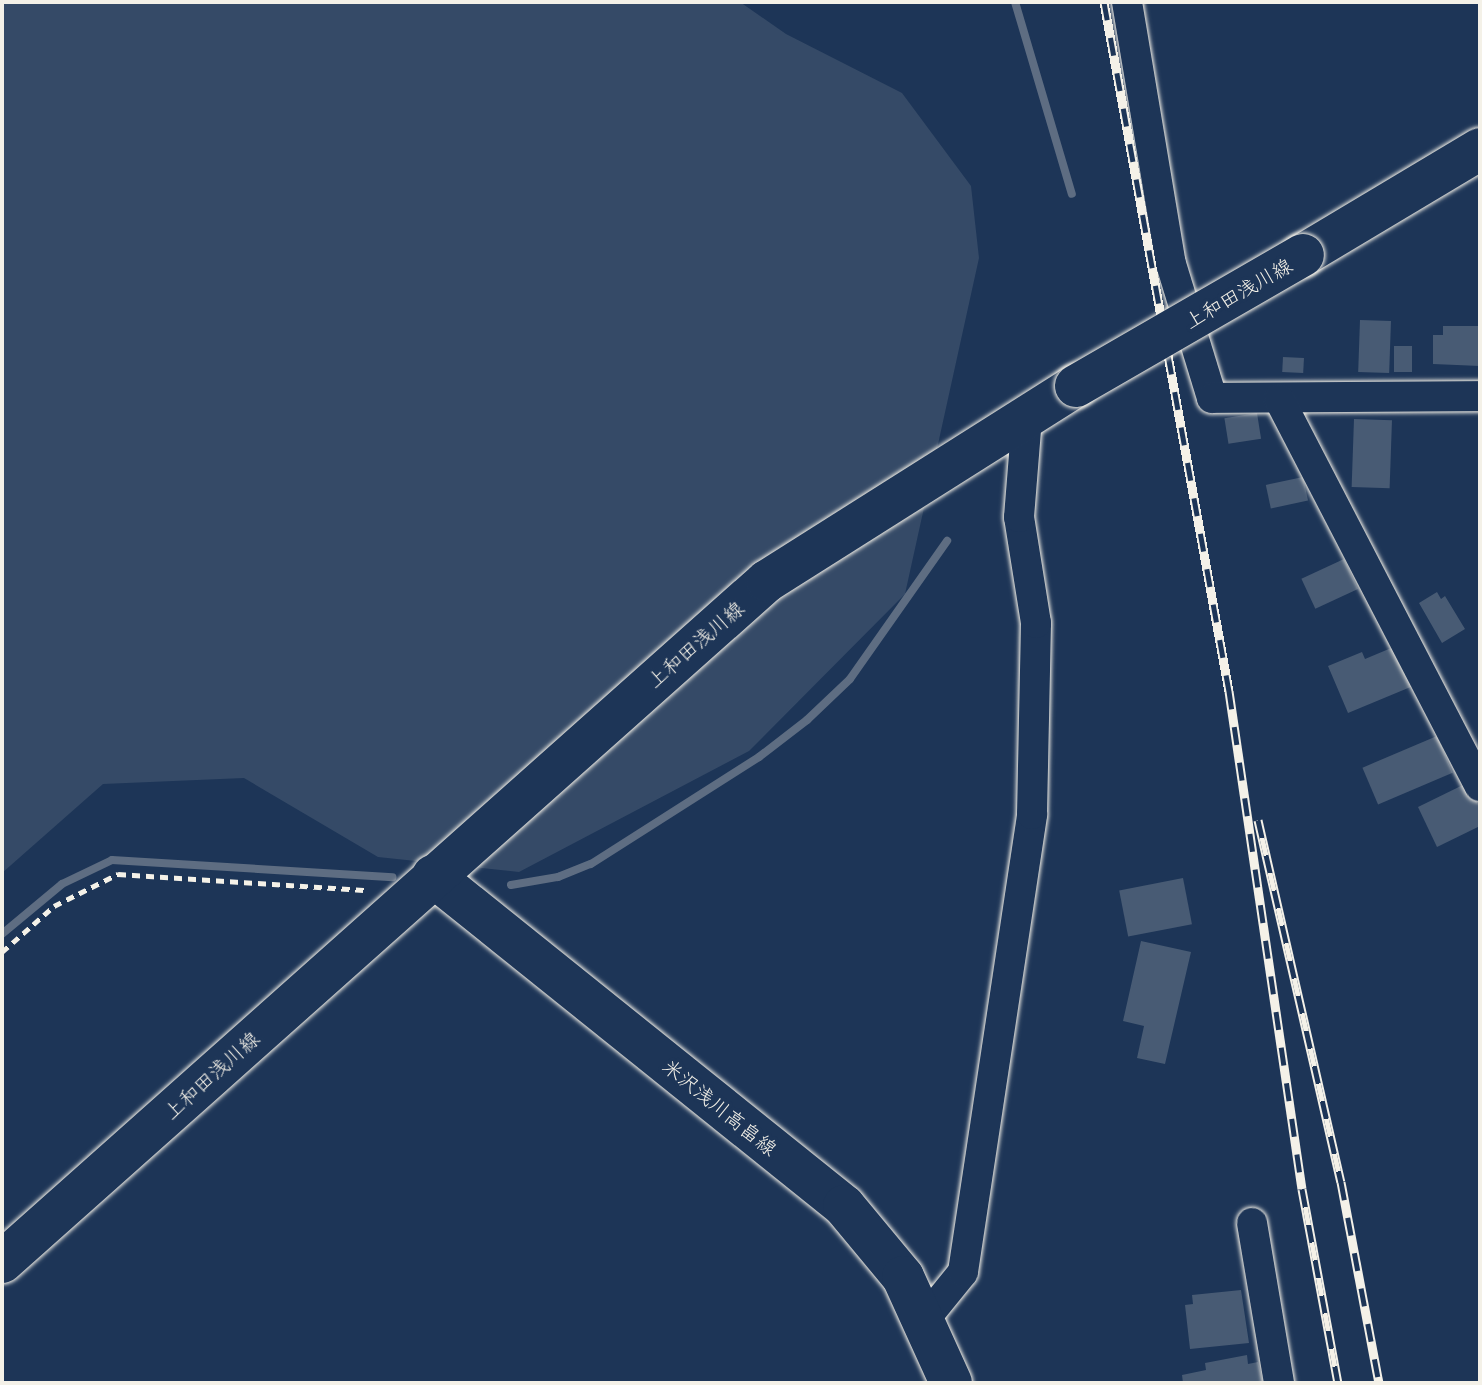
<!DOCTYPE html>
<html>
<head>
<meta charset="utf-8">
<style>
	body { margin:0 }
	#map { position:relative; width:1482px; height:1385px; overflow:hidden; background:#1d3557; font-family:"Playpen Sans","Klee One",sans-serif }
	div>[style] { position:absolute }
	.green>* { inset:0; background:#354a67 }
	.stream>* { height:8px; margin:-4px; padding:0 4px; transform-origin:4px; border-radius:4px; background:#5e6d82 }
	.building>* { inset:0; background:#485b74; transform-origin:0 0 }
	.path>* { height:5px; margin-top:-2.5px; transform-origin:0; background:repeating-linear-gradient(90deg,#f4f1e8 0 8px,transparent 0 14px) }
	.roads { filter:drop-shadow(0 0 2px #f4f1e8) drop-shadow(0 0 2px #f4f1e8) }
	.street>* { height:30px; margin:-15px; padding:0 15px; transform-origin:15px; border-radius:15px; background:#1d3557 }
	.secondary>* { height:42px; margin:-21px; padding:0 21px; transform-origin:21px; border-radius:21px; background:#1d3557 }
	.rail>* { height:9px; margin-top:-4.5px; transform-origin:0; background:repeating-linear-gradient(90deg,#1d3557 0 18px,#f4f1e8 0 36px); box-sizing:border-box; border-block:2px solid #f4f1e8 }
	.bridges { filter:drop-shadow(0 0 2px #f4f1e8) drop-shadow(0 0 2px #f4f1e8) }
	.secondary-bridge>* { height:42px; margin:-21px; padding:0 21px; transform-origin:21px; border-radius:21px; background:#1d3557 }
	span { translate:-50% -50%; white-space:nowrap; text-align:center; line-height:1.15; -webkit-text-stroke:7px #1d3557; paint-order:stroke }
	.street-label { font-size:20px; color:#f4f1e8 }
	.frame { position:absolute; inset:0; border:4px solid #f4f1e8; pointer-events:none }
</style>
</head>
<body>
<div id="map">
	<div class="green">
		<i style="clip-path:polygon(2px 2px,740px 2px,786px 34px,902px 93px,971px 186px,979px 258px,905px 594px,749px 751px,519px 872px,378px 857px,244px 778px,103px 784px,2px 873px)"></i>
	</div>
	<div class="stream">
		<i style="left:1015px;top:2px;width:200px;rotate:73.5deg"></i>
		<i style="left:511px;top:885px;width:48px;rotate:-9.7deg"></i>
		<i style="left:558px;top:877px;width:35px;rotate:-22deg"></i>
		<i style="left:591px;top:864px;width:199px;rotate:-32.5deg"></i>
		<i style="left:759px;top:757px;width:61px;rotate:-37.6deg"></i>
		<i style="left:807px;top:720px;width:59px;rotate:-43.6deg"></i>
		<i style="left:850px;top:679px;width:169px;rotate:-54.9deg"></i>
		<i style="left:2px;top:934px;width:78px;rotate:-39.8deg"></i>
		<i style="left:62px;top:884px;width:55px;rotate:-25.6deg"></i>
		<i style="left:112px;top:860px;width:281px;rotate:3.5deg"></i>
	</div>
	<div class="building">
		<i style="left:1360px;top:320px;width:31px;height:52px;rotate:2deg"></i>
		<i style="clip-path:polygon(1443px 326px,1480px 326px,1480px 366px,1433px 364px,1433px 335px,1443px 335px)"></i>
		<i style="left:1394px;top:346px;width:18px;height:26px"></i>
		<i style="left:1283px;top:357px;width:21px;height:15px;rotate:3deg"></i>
		<i style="left:1257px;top:413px;width:26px;height:33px;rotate:81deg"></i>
		<i style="left:1354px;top:419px;width:38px;height:68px;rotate:2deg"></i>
		<i style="left:1303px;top:477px;width:24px;height:38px;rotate:78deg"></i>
		<i style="left:1344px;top:559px;width:33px;height:47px;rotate:65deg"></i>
		<i style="clip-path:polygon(1437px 592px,1441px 599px,1445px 596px,1465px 629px,1442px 643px,1419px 603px)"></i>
		<i style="clip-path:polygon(1396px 646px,1413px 686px,1348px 713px,1328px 666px,1362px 652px,1365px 659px)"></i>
		<i style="left:1437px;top:736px;width:40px;height:81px;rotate:67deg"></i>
		<i style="clip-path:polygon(1467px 783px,1480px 808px,1480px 826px,1437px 847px,1418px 807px)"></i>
		<i style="left:1183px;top:878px;width:47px;height:65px;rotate:79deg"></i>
		<i style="clip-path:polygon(1141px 941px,1191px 952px,1165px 1064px,1137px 1058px,1144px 1026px,1123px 1021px)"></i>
		<i style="clip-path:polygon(1241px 1290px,1249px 1343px,1190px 1349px,1185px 1305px,1193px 1304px,1192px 1295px)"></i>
		<i style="clip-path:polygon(1247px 1355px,1248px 1364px,1258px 1362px,1263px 1383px,1183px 1383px,1182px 1375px,1206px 1370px,1205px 1363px)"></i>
	</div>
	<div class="path">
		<i style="left:2px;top:952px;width:69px;rotate:-41.5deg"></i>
		<i style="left:54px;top:906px;width:72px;rotate:-26.6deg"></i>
		<i style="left:118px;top:874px;width:250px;rotate:3.7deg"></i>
	</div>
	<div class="roads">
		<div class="street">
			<i style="left:1127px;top:2px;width:266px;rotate:80.5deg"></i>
			<i style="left:1171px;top:264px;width:140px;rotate:73deg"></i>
			<i style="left:1212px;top:398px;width:268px;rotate:-0.4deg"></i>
			<i style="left:1279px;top:399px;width:436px;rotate:62.6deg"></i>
			<i style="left:1252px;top:1223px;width:162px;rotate:80.4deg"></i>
			<i style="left:925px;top:1319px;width:60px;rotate:-51deg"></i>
			<i style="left:963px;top:1272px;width:463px;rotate:-81.4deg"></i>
			<i style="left:1032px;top:814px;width:191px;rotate:-88.8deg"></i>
			<i style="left:1036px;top:623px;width:107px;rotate:-99.1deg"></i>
			<i style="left:1019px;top:517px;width:99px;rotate:-85.4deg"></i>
		</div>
		<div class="secondary">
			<i style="left:1303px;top:255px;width:206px;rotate:-30.9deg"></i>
			<i style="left:433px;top:876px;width:527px;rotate:38.76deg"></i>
			<i style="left:844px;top:1206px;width:92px;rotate:50.3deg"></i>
			<i style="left:903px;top:1277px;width:116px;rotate:65.6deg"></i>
			<i style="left:2px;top:1262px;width:1024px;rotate:-41.68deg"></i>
			<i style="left:767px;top:581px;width:365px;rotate:-32.3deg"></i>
		</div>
	</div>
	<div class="rail">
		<i style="left:1104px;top:2px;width:700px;rotate:79.72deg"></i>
		<i style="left:1229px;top:691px;width:503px;rotate:81.66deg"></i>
		<i style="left:1302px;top:1189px;width:197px;rotate:79.5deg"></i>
		<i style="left:1258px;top:820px;width:371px;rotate:77.1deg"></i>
		<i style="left:1341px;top:1182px;width:205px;rotate:79.3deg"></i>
	</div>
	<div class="bridges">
		<div class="secondary-bridge">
			<i style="left:1076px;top:386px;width:262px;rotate:-30deg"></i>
		</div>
	</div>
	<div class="street-label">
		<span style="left:1238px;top:293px;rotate:-30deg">上和田浅川線</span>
		<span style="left:695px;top:644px;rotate:-41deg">上和田浅川線</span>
		<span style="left:211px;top:1075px;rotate:-42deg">上和田浅川線</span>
		<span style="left:720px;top:1107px;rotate:39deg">米沢浅川高畠線</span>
	</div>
	<div class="frame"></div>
</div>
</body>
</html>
